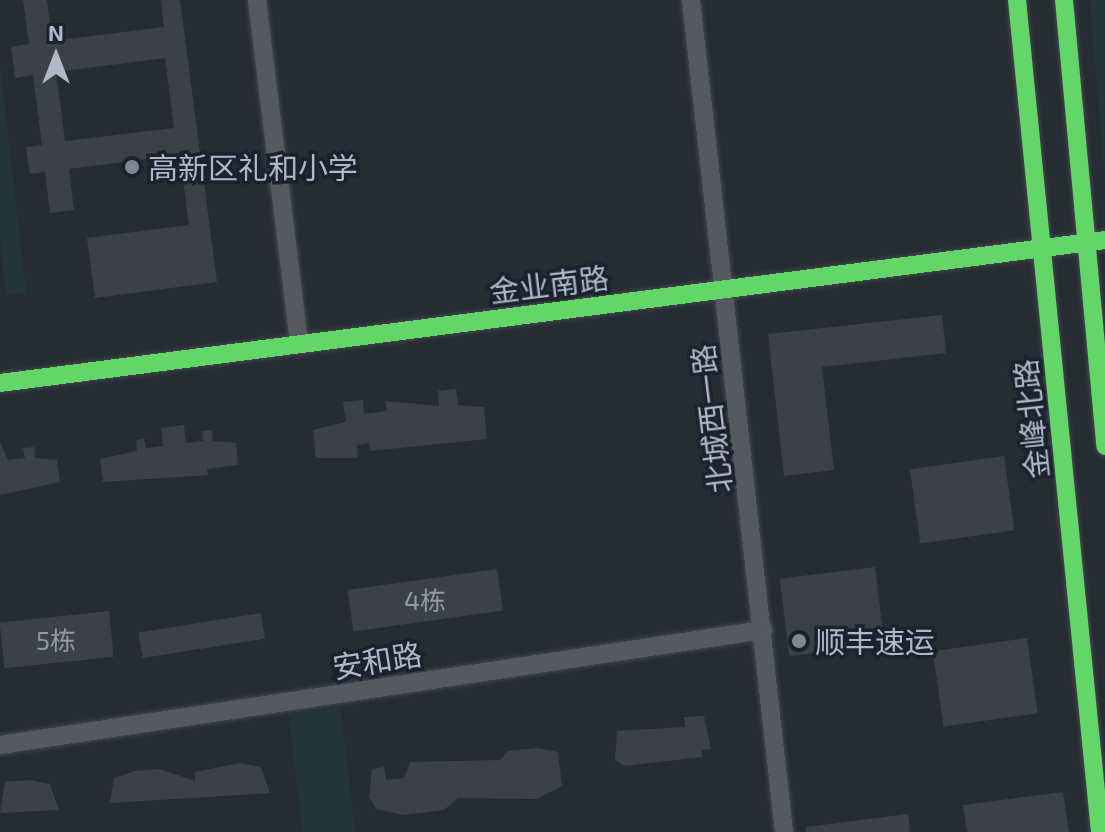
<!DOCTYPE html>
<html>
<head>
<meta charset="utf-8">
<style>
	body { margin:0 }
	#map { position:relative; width:1105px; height:832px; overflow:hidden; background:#262c33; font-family:"Exo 2","Noto Sans SC",sans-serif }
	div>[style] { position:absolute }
	.green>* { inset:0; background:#233639; transform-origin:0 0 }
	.building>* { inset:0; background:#3b4147; transform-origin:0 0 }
	.roads { filter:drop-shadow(0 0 2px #44484e) drop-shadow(0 0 2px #44484e) }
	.street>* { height:18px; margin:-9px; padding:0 9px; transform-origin:9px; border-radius:9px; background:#555a62 }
	.fast>* { height:18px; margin:-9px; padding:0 9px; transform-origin:9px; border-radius:9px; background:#63d668 }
	.dots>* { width:22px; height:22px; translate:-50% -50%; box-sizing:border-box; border:4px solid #19222e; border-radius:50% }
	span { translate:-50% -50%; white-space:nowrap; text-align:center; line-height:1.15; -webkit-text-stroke:7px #19222e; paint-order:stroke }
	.number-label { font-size:26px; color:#919aa6 }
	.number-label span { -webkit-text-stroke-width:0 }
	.poi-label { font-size:30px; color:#aeb8c6 }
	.left { translate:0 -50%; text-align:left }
	.street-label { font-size:30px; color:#aeb8c6 }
	.north { position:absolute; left:16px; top:16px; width:80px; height:80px; -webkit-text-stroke:6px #19222e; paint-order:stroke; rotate:0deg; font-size:22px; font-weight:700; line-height:32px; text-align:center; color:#aeb8c6 }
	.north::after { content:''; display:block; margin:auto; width:28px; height:36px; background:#aeb8c6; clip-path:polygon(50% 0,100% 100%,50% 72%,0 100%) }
</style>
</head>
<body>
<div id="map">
	<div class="green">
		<i style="clip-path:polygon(1090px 0,1105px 0,1105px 181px)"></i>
		<i style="clip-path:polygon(0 66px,26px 293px,6px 295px,0 238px)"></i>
		<i style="left:340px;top:708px;width:125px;height:52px;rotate:83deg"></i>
	</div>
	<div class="building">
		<i style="clip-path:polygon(evenodd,23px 0,47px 0,52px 41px,164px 27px,161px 0,180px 0,217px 282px,95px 298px,87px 238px,189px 225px,180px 155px,69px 169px,74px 210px,50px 213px,45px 172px,30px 174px,26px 147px,42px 145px,33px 75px,15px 78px,11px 47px,29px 44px,23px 0,165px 58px,174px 128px,65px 141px,56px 72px,165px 58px)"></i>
		<i style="clip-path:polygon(942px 315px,946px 353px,822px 367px,834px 470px,784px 476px,768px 334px)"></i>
		<i style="clip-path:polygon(456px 389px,458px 405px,484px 407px,487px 439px,370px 451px,369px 443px,357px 445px,358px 458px,316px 458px,313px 430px,346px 422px,343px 402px,363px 400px,364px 414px,387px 411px,385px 401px,439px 406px,438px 391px)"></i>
		<i style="clip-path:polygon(184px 425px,186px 443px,203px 441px,202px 431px,212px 430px,213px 441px,236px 443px,238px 465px,207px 469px,208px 475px,103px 482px,100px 459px,137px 451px,136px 440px,144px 439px,146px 448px,163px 446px,161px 428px)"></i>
		<i style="clip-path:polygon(0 442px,8px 460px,25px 458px,23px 448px,34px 447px,35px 458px,57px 460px,60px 482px,0 495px)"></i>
		<i style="left:1004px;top:456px;width:75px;height:95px;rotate:82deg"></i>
		<i style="left:875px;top:567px;width:78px;height:96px;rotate:83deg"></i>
		<i style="left:497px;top:569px;width:42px;height:151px;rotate:82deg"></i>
		<i style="left:109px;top:611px;width:46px;height:110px;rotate:84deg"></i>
		<i style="left:261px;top:613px;width:26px;height:124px;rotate:81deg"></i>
		<i style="left:1027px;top:638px;width:76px;height:95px;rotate:82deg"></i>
		<i style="clip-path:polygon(704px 716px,711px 749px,702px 750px,702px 757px,624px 766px,615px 760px,617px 731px,685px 727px,684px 717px)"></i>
		<i style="clip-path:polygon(536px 748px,558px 752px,562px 786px,537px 799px,458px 798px,444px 810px,403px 815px,376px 809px,369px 797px,372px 769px,384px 767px,386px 780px,404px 778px,410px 762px,501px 760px,507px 751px)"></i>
		<i style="clip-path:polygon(240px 763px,261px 767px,270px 793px,110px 803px,114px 778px,135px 771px,160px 769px,195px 781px,195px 772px)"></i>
		<i style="clip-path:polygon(30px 780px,50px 784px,59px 810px,0 813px,5px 782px)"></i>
		<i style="clip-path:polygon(1063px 792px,1069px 832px,967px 832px,963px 805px)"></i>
		<i style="clip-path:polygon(908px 814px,910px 832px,806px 832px,806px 827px)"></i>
	</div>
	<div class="roads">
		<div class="street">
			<i style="left:257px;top:0;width:347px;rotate:83deg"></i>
			<i style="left:691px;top:0;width:837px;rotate:83.62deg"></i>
			<i style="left:0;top:745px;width:772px;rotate:-8.57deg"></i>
		</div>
		<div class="fast">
			<i style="left:1017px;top:0;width:836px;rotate:84.3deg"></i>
			<i style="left:1064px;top:0;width:448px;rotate:84.7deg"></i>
			<i style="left:0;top:383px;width:1114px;rotate:-7.37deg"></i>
		</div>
	</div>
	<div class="dots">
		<i style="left:132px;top:167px;background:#7e8793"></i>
		<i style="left:799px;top:641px;background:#7e8793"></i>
	</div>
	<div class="number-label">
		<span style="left:425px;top:600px">4栋</span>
		<span style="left:56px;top:640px">5栋</span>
	</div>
	<div class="poi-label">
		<span class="left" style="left:148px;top:167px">高新区礼和小学</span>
		<span class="left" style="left:815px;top:641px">顺丰速运</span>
	</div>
	<div class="street-label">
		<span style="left:549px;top:284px;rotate:-7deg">金业南路</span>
		<span style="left:711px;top:419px;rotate:-97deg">北城西一路</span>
		<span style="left:1031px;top:419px;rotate:-96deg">金峰北路</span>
		<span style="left:377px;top:660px;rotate:-9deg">安和路</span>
	</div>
	<div class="north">N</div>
</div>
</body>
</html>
